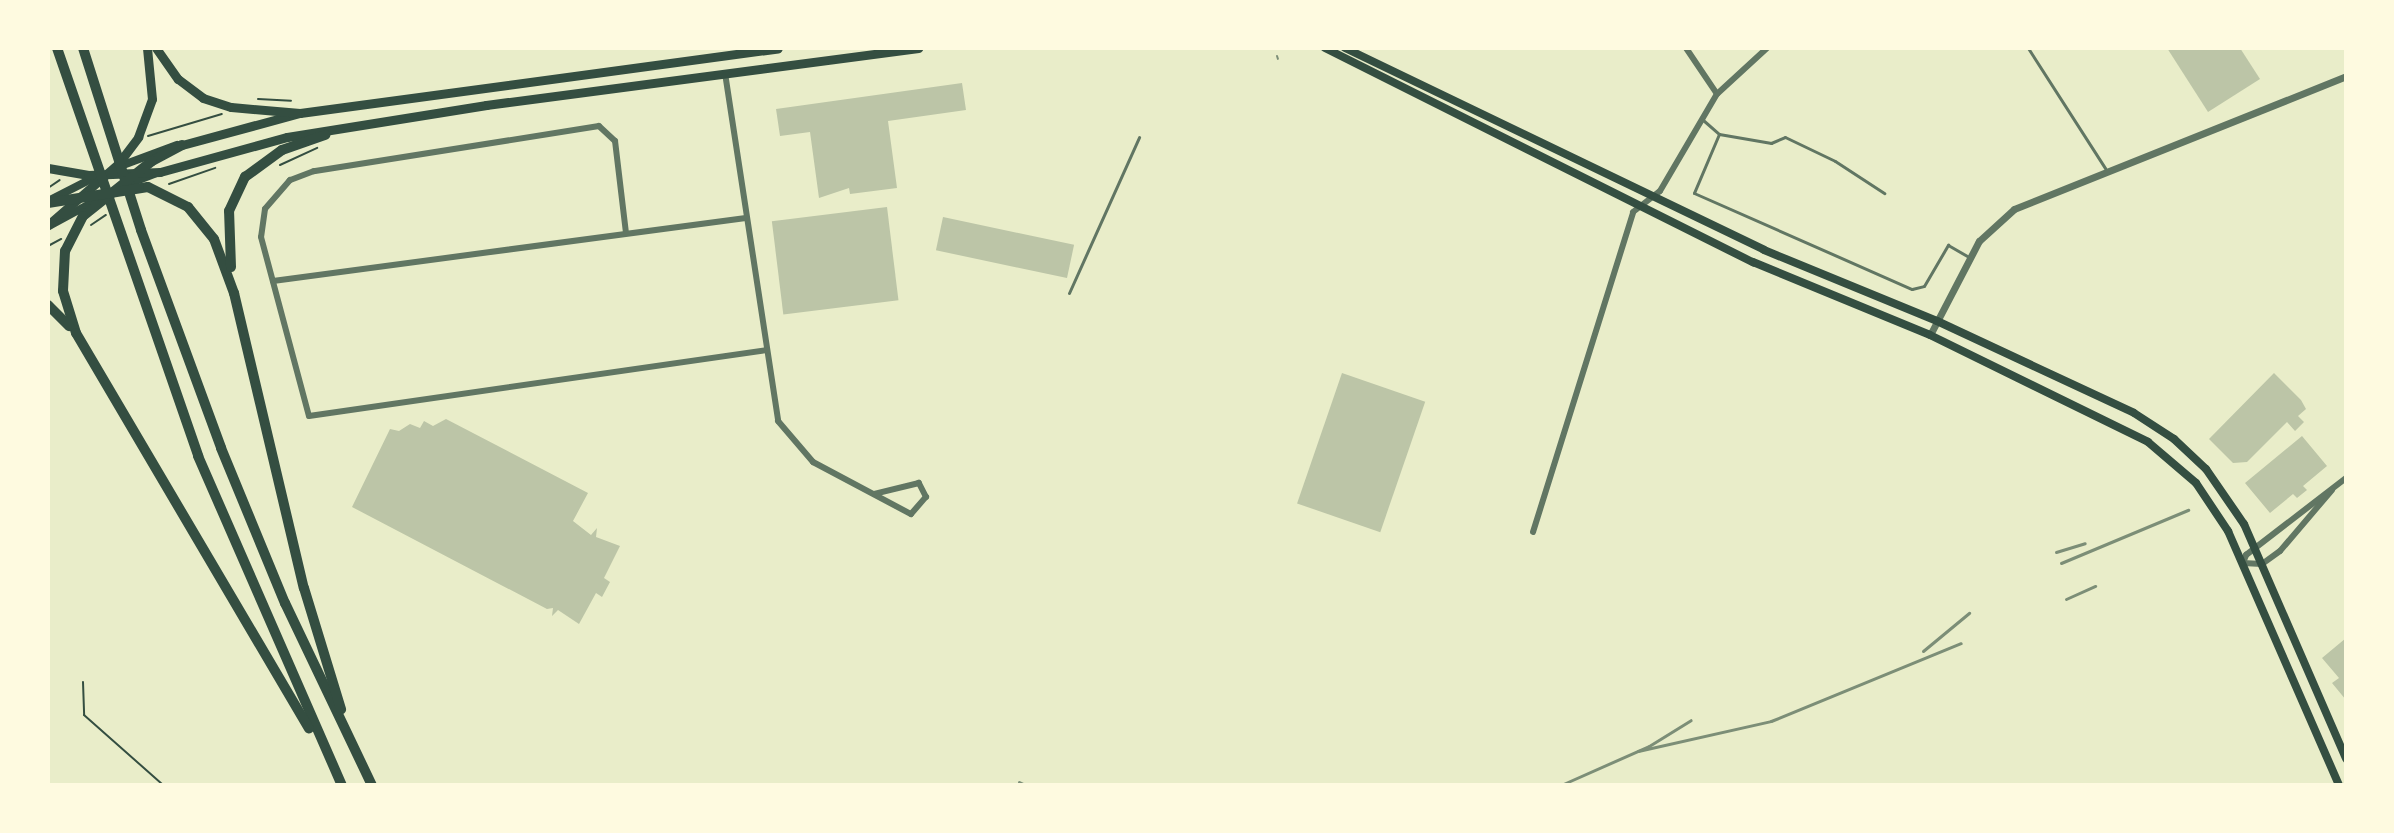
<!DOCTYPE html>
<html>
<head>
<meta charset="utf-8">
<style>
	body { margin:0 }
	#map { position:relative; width:2394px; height:833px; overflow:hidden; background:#e9edc9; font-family:"Work Sans",sans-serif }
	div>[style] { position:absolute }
	.building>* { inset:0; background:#bcc5a7; transform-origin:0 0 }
	.path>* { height:2px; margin:-1px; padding:0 1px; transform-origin:1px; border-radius:1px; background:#344e41 }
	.service>* { height:3px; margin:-1.5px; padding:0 1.5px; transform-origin:1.5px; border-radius:1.5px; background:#617663 }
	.minor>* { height:6px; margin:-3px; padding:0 3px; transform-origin:3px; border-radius:3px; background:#617663 }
	.tertiary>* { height:7px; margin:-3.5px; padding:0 3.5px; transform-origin:3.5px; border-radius:3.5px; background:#617663 }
	.secondary>* { height:8px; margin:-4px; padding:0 4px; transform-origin:4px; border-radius:4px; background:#344e41 }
	.primary>* { height:9px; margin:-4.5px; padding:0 4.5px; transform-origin:4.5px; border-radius:4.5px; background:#344e41 }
	.trunk>* { height:9px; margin:-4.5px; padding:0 4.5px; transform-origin:4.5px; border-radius:4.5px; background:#344e41 }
	.motorway>* { height:10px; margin:-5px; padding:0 5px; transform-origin:5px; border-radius:5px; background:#344e41 }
	.tram>* { height:2px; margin:-1px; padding:0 1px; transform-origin:1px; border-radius:1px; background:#7c8e77 }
	.rail>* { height:3px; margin:-1.5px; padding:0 1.5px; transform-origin:1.5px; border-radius:1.5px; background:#7c8e77 }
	span { translate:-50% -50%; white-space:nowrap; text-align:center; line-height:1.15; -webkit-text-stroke:6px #fefae0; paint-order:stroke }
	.frame { position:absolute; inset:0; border:50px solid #fefae0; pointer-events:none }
</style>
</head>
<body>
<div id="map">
	<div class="building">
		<i style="clip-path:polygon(2167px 48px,2240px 48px,2260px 79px,2208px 112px)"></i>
		<i style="clip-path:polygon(962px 83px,966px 110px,888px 121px,897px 188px,850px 194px,849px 188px,819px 198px,810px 132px,780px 136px,776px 109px)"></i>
		<i style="left:887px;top:207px;width:94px;height:116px;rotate:83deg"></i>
		<i style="left:943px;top:217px;width:134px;height:34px;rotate:12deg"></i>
		<i style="left:1342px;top:373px;width:88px;height:138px;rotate:19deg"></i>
		<i style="clip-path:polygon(2274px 373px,2301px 400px,2306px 409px,2298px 416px,2304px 422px,2295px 431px,2287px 422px,2247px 462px,2233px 463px,2209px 439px)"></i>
		<i style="clip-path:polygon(446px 419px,588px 493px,573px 521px,591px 535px,597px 528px,596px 537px,620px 546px,604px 578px,610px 582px,602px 597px,596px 593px,579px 624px,558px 610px,552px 616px,553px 608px,547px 609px,352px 507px,390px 429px,399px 431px,410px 424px,420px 428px,424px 421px,433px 426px)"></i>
		<i style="clip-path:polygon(2302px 436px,2327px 466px,2303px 486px,2307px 490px,2297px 498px,2293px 494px,2270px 513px,2245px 483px)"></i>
		<i style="clip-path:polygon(2346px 638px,2346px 700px,2332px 683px,2339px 678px,2322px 658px)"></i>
	</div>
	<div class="path">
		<i style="left:258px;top:99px;width:33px;rotate:3deg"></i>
		<i style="left:148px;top:136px;width:77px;rotate:-16.6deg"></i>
		<i style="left:280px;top:165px;width:41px;rotate:-24.7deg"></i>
		<i style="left:169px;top:184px;width:49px;rotate:-19.2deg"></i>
		<i style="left:48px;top:188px;width:14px;rotate:-34deg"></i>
		<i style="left:91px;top:225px;width:18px;rotate:-34deg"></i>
		<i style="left:48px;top:246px;width:15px;rotate:-28deg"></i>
		<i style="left:83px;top:682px;width:33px;rotate:88deg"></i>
		<i style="left:84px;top:715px;width:106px;rotate:41.5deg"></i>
	</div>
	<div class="service">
		<i style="left:2028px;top:48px;width:143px;rotate:57.3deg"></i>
		<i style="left:1703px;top:120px;width:21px;rotate:41deg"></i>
		<i style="left:1719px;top:134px;width:53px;rotate:9.8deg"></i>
		<i style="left:1771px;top:143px;width:15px;rotate:-23deg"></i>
		<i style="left:1785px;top:137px;width:55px;rotate:25.6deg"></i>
		<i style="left:1835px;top:161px;width:59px;rotate:33.1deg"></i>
		<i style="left:1719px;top:134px;width:64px;rotate:113deg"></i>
		<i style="left:1694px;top:193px;width:238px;rotate:23.8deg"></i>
		<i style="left:1912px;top:289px;width:12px;rotate:-14deg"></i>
		<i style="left:1924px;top:286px;width:48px;rotate:-59.7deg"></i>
		<i style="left:1948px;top:245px;width:24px;rotate:30deg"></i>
		<i style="left:1069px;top:293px;width:171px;rotate:-65.8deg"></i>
	</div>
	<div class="minor">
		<i style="left:1686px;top:48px;width:55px;rotate:56deg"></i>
		<i style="left:725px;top:73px;width:352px;rotate:81.3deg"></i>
		<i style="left:778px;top:421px;width:54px;rotate:49.5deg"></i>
		<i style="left:813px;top:462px;width:111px;rotate:28deg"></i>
		<i style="left:911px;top:514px;width:23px;rotate:-49deg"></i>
		<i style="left:926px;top:497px;width:16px;rotate:-117deg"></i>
		<i style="left:919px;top:483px;width:46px;rotate:166.3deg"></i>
		<i style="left:626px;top:233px;width:93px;rotate:-96.8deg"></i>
		<i style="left:615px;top:141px;width:22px;rotate:-137deg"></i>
		<i style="left:599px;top:126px;width:289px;rotate:171deg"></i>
		<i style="left:314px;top:171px;width:26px;rotate:159deg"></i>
		<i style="left:290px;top:180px;width:38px;rotate:131deg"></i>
		<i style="left:265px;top:209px;width:28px;rotate:98deg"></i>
		<i style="left:261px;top:237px;width:185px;rotate:75deg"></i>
		<i style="left:309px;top:416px;width:462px;rotate:-8.2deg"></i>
		<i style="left:273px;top:281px;width:477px;rotate:-7.6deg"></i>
		<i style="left:2332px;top:490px;width:80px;rotate:130.4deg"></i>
		<i style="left:2280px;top:551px;width:22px;rotate:144deg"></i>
		<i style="left:2262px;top:564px;width:19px;rotate:-177deg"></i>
		<i style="left:2243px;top:563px;width:9px;rotate:-69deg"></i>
		<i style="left:2246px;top:555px;width:126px;rotate:-37.6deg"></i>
		<i style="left:1533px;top:532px;width:335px;rotate:-72.6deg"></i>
		<i style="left:1633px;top:212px;width:34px;rotate:-38deg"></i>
		<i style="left:1660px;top:191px;width:113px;rotate:-59.6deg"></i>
		<i style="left:1717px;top:94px;width:68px;rotate:-42.6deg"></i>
	</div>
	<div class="tertiary">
		<i style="left:1930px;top:335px;width:106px;rotate:-62.5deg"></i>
		<i style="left:1979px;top:241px;width:47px;rotate:-42.4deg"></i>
		<i style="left:2014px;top:209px;width:358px;rotate:-21.8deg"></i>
	</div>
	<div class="secondary">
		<i style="left:1325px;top:48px;width:479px;rotate:26.6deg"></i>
		<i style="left:1753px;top:262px;width:191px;rotate:22.4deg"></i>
		<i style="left:1930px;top:335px;width:243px;rotate:26.1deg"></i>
		<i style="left:2148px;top:442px;width:63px;rotate:40.5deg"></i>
		<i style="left:2196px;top:483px;width:58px;rotate:56.3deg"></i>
		<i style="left:2228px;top:531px;width:277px;rotate:66.4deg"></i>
		<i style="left:1345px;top:48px;width:465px;rotate:25.7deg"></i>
		<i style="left:1764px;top:250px;width:187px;rotate:22.3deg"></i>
		<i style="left:1937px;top:321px;width:217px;rotate:25deg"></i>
		<i style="left:2134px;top:413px;width:48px;rotate:33deg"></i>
		<i style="left:2174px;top:439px;width:44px;rotate:43.2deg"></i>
		<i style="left:2206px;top:469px;width:67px;rotate:55.4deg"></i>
		<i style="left:2244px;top:524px;width:256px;rotate:66.5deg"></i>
		<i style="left:115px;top:168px;width:66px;rotate:-20.4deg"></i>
		<i style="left:123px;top:186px;width:34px;rotate:-21deg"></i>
		<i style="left:48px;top:201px;width:57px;rotate:-27deg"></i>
		<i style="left:49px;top:226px;width:55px;rotate:-28.4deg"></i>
	</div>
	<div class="primary">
		<i style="left:182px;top:145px;width:122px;rotate:-15.2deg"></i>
		<i style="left:300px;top:113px;width:482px;rotate:-7.7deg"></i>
		<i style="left:160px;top:172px;width:132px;rotate:-15.4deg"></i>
		<i style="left:287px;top:137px;width:202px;rotate:-9.1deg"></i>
		<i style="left:486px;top:105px;width:436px;rotate:-7.5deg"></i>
	</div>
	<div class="trunk">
		<i style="left:156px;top:48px;width:38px;rotate:55deg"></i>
		<i style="left:178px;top:79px;width:31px;rotate:37deg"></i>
		<i style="left:203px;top:98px;width:29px;rotate:18deg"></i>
		<i style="left:231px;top:107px;width:69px;rotate:5deg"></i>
		<i style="left:48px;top:168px;width:41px;rotate:9.9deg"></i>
		<i style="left:88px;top:175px;width:72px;rotate:-2.4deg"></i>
		<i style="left:48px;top:225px;width:93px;rotate:-41.1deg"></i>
		<i style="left:118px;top:164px;width:34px;rotate:-53deg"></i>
		<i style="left:138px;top:137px;width:40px;rotate:-69.8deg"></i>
		<i style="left:152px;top:99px;width:51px;rotate:-95.6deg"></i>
	</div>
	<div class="motorway">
		<i style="left:57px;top:48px;width:432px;rotate:70.9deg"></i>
		<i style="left:198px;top:456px;width:359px;rotate:66.4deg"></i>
		<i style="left:83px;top:48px;width:191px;rotate:72.3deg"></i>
		<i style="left:141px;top:230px;width:232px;rotate:69.8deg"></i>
		<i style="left:221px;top:448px;width:168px;rotate:67.6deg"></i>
		<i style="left:285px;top:603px;width:202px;rotate:64.5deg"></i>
		<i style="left:182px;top:145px;width:34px;rotate:152deg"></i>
		<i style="left:152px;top:161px;width:88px;rotate:141.4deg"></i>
		<i style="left:83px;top:216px;width:39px;rotate:117deg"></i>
		<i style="left:65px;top:251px;width:40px;rotate:92.9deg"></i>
		<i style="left:63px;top:291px;width:44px;rotate:72.8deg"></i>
		<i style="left:76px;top:333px;width:459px;rotate:59.5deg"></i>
		<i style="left:48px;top:203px;width:101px;rotate:-9.1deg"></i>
		<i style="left:148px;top:187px;width:45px;rotate:26.6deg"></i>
		<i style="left:188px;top:207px;width:41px;rotate:50.9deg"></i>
		<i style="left:214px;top:239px;width:58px;rotate:69.7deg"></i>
		<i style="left:234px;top:293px;width:303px;rotate:76.7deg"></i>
		<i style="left:304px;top:588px;width:127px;rotate:73deg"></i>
		<i style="left:231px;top:267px;width:56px;rotate:-92deg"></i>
		<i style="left:229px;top:211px;width:38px;rotate:-65deg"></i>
		<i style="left:245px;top:177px;width:46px;rotate:-36.1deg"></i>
		<i style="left:282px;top:150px;width:46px;rotate:-19.2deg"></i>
		<i style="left:48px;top:305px;width:30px;rotate:45deg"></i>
	</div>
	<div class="tram">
		<i style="left:1277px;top:56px;width:3px;rotate:72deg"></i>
	</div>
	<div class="rail">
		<i style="left:2056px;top:552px;width:30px;rotate:-17deg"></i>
		<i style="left:2061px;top:563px;width:138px;rotate:-22.7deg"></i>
		<i style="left:2066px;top:599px;width:32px;rotate:-24deg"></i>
		<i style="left:1923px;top:651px;width:60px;rotate:-39.6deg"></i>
		<i style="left:1638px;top:751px;width:136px;rotate:-12.7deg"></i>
		<i style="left:1771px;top:721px;width:205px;rotate:-22.3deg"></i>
		<i style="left:1019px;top:782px;width:7px;rotate:27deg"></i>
		<i style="left:1561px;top:785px;width:96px;rotate:-23.9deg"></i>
		<i style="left:1649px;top:746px;width:49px;rotate:-31.8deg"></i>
	</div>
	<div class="frame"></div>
</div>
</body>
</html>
